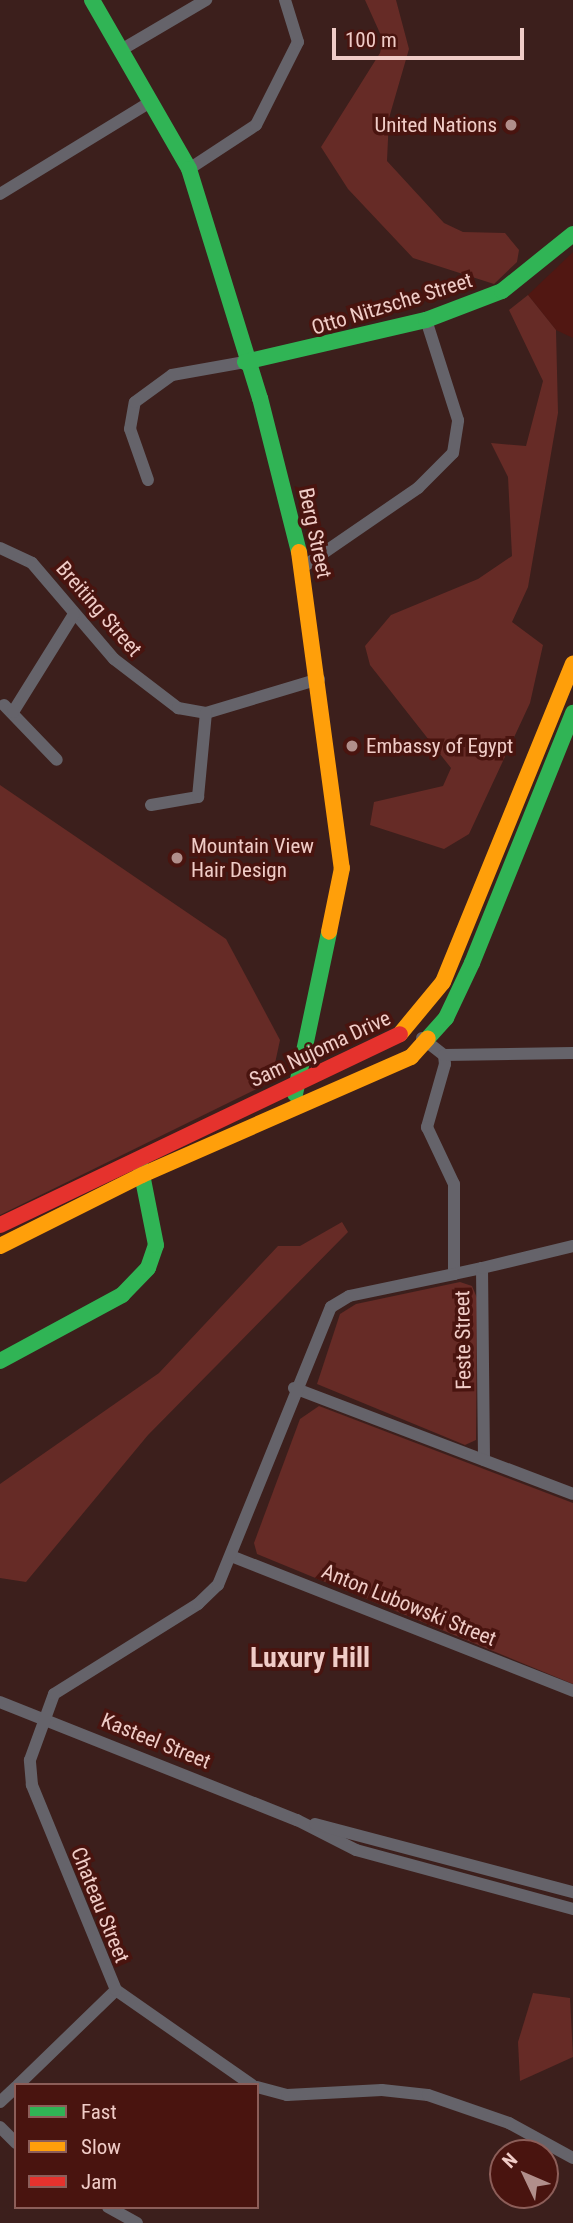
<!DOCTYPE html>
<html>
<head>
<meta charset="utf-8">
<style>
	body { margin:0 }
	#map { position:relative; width:573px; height:2223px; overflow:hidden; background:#3c1f1c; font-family:"Roboto Condensed",sans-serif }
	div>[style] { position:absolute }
	.built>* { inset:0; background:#511712 }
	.green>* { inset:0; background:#662b26 }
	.street>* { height:12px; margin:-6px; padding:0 6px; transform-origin:6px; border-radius:6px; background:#65636a }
	.fast>* { height:16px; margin:-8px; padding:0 8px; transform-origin:8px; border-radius:8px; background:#30b455 }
	.slow>* { height:16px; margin:-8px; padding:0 8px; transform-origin:8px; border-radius:8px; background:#ff9f0a }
	.jam>* { height:16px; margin:-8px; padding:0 8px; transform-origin:8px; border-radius:8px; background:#e5322d }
	.dots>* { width:19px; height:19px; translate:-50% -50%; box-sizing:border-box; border:4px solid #49140f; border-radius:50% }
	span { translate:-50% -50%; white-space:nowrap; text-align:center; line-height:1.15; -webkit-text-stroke:7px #49140f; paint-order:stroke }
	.poi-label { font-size:21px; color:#f0ccc7 }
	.right { translate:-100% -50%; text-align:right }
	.left { translate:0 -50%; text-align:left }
	.street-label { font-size:21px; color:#f0ccc7 }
	.district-label { font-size:28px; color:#f0ccc7; font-weight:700 }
	.legend { position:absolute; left:14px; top:2083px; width:245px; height:126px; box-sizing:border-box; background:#49140f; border:2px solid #8c5e59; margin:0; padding:9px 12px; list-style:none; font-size:21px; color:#f0ccc7 }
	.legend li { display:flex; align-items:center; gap:14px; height:35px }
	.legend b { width:35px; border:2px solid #8c5e59 }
	.north { position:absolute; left:489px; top:2139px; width:70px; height:70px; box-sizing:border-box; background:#49140f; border:2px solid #8c5e59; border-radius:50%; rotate:314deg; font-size:19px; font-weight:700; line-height:28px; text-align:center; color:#f0ccc7 }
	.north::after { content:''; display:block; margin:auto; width:24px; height:32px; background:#b18f8b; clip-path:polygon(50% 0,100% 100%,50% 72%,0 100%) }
	.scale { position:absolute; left:332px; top:28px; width:192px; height:32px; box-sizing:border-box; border:4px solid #f0ccc7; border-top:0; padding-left:9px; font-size:21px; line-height:24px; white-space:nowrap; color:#f0ccc7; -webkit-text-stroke:5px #49140f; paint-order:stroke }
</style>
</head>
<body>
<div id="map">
	<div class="built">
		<i style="clip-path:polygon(573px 252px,573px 338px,556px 330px,528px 295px)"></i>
	</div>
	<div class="green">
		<i style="clip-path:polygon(365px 0,396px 0,409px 49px,389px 118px,387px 161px,444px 223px,463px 232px,505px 233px,519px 250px,517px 262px,494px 284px,413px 258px,348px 189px,321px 147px,380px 53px,383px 40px)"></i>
		<i style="clip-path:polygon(528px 295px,556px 330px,558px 413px,528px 587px,512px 622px,543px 645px,530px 703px,469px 834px,444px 849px,370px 825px,374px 802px,443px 786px,451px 768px,370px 665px,365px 646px,391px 615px,478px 579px,512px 556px,508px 477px,491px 443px,526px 446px,543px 381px,509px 310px)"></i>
		<i style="clip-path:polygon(0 785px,226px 939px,280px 1040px,271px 1082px,0 1215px)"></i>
		<i style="clip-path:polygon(342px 1222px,348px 1232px,148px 1435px,26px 1582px,0 1578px,0 1484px,159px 1373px,278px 1246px,300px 1246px)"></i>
		<i style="clip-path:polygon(460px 1282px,472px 1286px,477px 1298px,476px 1440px,465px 1445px,317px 1384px,340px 1314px,356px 1304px)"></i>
		<i style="clip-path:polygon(319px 1406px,573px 1503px,573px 1684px,257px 1554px,254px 1543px,300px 1419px)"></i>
		<i style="clip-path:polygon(533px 1993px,570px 1998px,573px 2057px,520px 2081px,518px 2042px)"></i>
	</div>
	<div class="street">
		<i style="left:121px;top:50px;width:99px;rotate:-30.5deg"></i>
		<i style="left:189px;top:169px;width:80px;rotate:-33.3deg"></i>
		<i style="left:256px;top:125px;width:93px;rotate:-63.2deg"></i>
		<i style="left:298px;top:42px;width:44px;rotate:-107.2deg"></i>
		<i style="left:0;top:194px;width:176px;rotate:-31.5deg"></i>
		<i style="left:148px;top:480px;width:54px;rotate:-109.4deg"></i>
		<i style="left:130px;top:429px;width:27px;rotate:-80deg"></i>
		<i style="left:135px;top:402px;width:46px;rotate:-36.1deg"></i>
		<i style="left:172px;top:375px;width:74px;rotate:-10.1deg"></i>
		<i style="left:0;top:548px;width:35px;rotate:25deg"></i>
		<i style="left:32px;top:563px;width:126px;rotate:49.5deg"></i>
		<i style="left:114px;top:659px;width:81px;rotate:37.4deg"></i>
		<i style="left:178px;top:708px;width:28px;rotate:10deg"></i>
		<i style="left:206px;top:713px;width:118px;rotate:-16.7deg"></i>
		<i style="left:303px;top:567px;width:140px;rotate:-34.5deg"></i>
		<i style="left:418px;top:488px;width:49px;rotate:-45deg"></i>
		<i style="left:453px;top:453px;width:33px;rotate:-81deg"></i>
		<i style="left:458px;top:420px;width:105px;rotate:-107.7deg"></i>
		<i style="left:4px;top:705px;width:76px;rotate:46.1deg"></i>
		<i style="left:13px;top:712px;width:115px;rotate:-58.1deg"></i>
		<i style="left:151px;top:805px;width:48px;rotate:-9.7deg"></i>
		<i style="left:198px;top:797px;width:84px;rotate:-84.6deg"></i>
		<i style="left:422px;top:1038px;width:28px;rotate:38deg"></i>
		<i style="left:444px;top:1055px;width:9px;rotate:84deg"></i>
		<i style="left:445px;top:1064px;width:66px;rotate:105.9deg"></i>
		<i style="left:427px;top:1127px;width:63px;rotate:64.7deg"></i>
		<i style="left:454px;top:1184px;width:90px;rotate:90deg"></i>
		<i style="left:454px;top:1274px;width:29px;rotate:-12deg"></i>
		<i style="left:482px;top:1268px;width:192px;rotate:89.4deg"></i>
		<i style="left:444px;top:1055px;width:129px;rotate:-0.9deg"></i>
		<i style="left:482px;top:1268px;width:94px;rotate:-13.6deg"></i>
		<i style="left:294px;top:1388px;width:298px;rotate:20.8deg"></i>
		<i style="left:231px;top:1556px;width:368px;rotate:21.5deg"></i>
		<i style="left:0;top:1702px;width:320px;rotate:21.7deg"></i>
		<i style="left:297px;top:1820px;width:66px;rotate:27deg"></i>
		<i style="left:356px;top:1850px;width:225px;rotate:15.2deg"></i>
		<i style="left:315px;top:1824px;width:267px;rotate:14.8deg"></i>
		<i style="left:18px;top:2085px;width:136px;rotate:-44.1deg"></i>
		<i style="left:252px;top:2085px;width:166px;rotate:-145.1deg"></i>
		<i style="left:116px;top:1990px;width:222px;rotate:-112.3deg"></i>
		<i style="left:32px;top:1785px;width:25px;rotate:-95deg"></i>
		<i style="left:30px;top:1760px;width:70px;rotate:-70deg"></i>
		<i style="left:54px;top:1694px;width:170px;rotate:-32deg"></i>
		<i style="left:198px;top:1604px;width:28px;rotate:-44deg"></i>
		<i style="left:218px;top:1585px;width:300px;rotate:-67.9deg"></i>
		<i style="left:331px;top:1307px;width:21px;rotate:-31deg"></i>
		<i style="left:349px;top:1296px;width:107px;rotate:-11.8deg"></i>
		<i style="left:257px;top:2087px;width:31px;rotate:15deg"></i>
		<i style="left:287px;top:2095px;width:95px;rotate:-3deg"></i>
		<i style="left:382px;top:2090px;width:46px;rotate:6.2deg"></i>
		<i style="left:428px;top:2095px;width:86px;rotate:19.1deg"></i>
		<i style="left:509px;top:2123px;width:73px;rotate:28.7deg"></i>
		<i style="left:0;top:2102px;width:22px;rotate:-43deg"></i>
		<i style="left:0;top:2127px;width:23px;rotate:45deg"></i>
		<i style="left:108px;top:2207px;width:33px;rotate:29deg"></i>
	</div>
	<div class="fast">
		<i style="left:92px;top:0;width:195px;rotate:60.1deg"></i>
		<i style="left:189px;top:169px;width:240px;rotate:72.8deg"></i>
		<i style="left:260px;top:398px;width:159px;rotate:75.8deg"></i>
		<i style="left:245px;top:362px;width:186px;rotate:-13.1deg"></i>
		<i style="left:426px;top:320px;width:81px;rotate:-20.9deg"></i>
		<i style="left:502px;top:291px;width:91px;rotate:-38.8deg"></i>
		<i style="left:428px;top:1038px;width:27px;rotate:-48deg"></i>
		<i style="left:446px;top:1018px;width:61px;rotate:-64.7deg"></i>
		<i style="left:472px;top:963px;width:270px;rotate:-68deg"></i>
		<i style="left:295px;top:1094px;width:166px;rotate:-78.1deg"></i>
		<i style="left:0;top:1361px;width:139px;rotate:-28.4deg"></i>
		<i style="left:122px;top:1295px;width:37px;rotate:-46deg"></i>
		<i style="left:148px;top:1268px;width:24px;rotate:-71deg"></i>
		<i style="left:156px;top:1245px;width:83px;rotate:-101.2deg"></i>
	</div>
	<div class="slow">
		<i style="left:299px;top:552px;width:319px;rotate:82.3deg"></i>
		<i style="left:342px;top:868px;width:65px;rotate:101.5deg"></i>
		<i style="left:400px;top:1034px;width:67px;rotate:-50.4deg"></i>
		<i style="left:443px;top:982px;width:344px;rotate:-67.8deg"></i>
		<i style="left:0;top:1246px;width:159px;rotate:-26.6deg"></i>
		<i style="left:142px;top:1175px;width:294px;rotate:-23.7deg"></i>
		<i style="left:411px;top:1057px;width:25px;rotate:-48deg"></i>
	</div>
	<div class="jam">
		<i style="left:0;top:1225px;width:443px;rotate:-25.5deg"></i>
	</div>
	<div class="dots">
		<i style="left:511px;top:125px;background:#b18f8b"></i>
		<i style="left:352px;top:746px;background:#b18f8b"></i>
		<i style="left:177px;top:858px;background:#b18f8b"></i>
	</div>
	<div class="poi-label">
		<span class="right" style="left:497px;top:125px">United Nations</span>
		<span class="left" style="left:366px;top:746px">Embassy of Egypt</span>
		<span class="left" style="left:191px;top:858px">Mountain View<br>Hair Design</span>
	</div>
	<div class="street-label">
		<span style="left:392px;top:304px;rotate:-17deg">Otto Nitzsche Street</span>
		<span style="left:315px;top:533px;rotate:78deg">Berg Street</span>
		<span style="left:99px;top:609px;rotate:49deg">Breiting Street</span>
		<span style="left:320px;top:1049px;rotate:-25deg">Sam Nujoma Drive</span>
		<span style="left:463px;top:1340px;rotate:-91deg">Feste Street</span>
		<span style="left:409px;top:1605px;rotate:22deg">Anton Lubowski Street</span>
		<span style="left:156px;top:1741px;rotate:22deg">Kasteel Street</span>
		<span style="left:100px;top:1905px;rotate:68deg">Chateau Street</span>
	</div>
	<div class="district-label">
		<span style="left:310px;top:1658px">Luxury Hill</span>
	</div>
	<ul class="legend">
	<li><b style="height:9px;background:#30b455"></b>Fast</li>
	<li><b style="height:9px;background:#ff9f0a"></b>Slow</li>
	<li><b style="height:9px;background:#e5322d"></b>Jam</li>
	</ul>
	<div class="north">N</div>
	<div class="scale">100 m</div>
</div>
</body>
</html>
